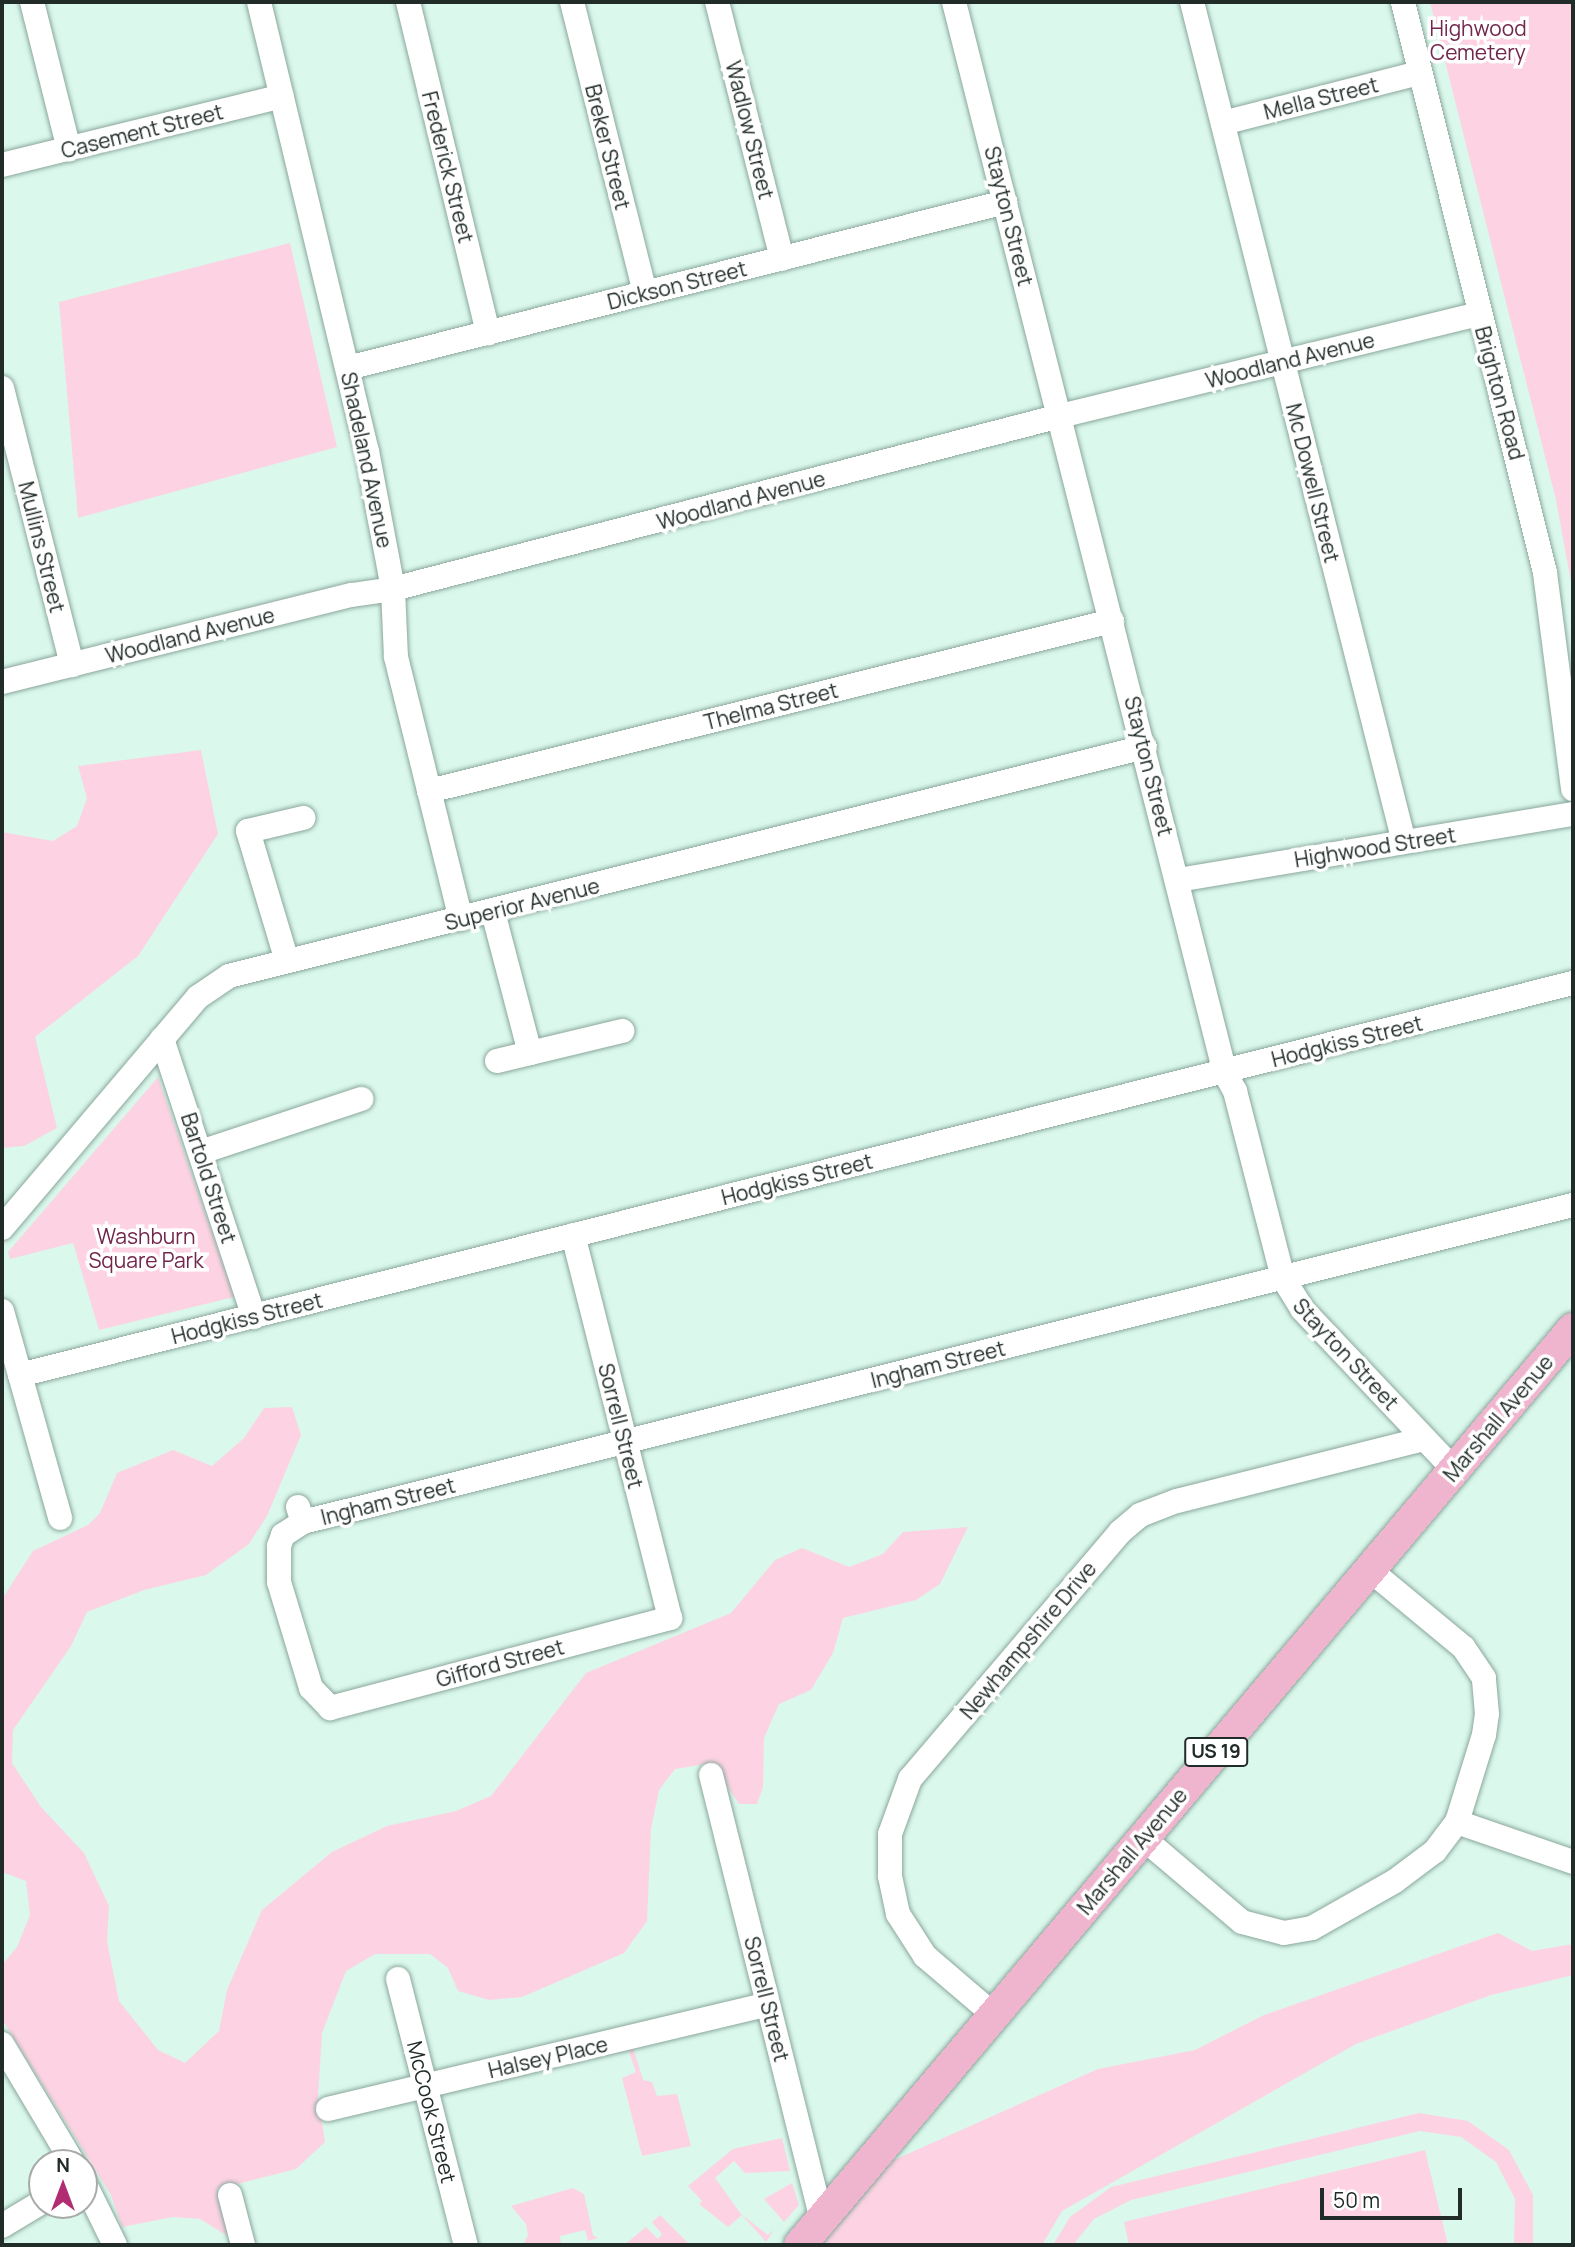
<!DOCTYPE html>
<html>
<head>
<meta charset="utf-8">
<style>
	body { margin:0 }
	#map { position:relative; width:1575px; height:2247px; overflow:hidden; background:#daf8ec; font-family:Manrope,sans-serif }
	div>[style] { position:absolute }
	.green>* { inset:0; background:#fdd3e3 }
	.roads { filter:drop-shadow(0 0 2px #8ba79c) drop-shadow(0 0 2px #8ba79c) }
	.minor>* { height:24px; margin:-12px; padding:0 12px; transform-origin:12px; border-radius:12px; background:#fff }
	.major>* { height:32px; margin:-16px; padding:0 16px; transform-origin:16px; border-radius:16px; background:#efb5ce }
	span { translate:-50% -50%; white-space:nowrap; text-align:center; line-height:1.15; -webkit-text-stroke:7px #fff; paint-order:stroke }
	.shield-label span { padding:2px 5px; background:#fff; border:2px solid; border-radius:5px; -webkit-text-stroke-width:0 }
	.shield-label { font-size:19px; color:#212c28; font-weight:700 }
	.park-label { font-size:21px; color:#71264b }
	.street-label { font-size:21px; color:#212c28 }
	.frame { position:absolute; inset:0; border:4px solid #212c28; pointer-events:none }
	.north { position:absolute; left:28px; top:2149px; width:70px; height:70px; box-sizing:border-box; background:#fff; border:2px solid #a6aba9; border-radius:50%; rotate:0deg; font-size:19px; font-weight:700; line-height:28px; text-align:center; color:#212c28 }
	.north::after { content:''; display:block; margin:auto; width:24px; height:32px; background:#b22c72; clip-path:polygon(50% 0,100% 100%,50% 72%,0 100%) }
	.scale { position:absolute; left:1320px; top:2188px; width:142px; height:32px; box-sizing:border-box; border:4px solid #212c28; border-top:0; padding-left:9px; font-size:21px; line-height:24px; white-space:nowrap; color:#212c28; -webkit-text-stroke:5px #fff; paint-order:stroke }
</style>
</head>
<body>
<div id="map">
	<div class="green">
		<i style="clip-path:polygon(1430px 2px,1573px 2px,1573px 593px,1556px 500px)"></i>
		<i style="clip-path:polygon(290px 243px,337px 447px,78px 518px,59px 302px)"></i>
		<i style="clip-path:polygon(201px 750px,218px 834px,138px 956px,35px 1037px,57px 1128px,24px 1146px,2px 1148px,2px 832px,53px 841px,77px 826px,87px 798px,78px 766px)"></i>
		<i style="clip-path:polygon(158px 1077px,234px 1297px,99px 1330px,73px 1243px,10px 1259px,8px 1252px)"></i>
		<i style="clip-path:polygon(292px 1407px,301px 1435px,267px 1516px,249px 1544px,206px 1575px,144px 1590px,87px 1612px,71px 1646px,13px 1730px,12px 1763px,41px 1807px,84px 1853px,109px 1906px,107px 1941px,119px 2001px,158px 2050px,185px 2063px,219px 2031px,227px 1990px,262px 1910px,332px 1852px,387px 1826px,456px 1811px,491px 1796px,586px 1673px,731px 1613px,775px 1560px,802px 1548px,849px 1567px,883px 1554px,903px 1532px,968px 1527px,940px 1584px,916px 1600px,843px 1618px,833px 1653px,811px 1690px,779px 1704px,764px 1738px,763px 1787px,757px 1804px,739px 1804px,712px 1763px,675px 1769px,659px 1790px,651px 1829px,647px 1921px,624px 1953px,522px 1997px,489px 2000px,458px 1991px,448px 1968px,430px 1954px,375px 1954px,346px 1971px,322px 2033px,318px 2097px,325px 2142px,296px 2169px,217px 2189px,228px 2236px,200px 2219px,173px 2217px,122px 2227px,111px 2195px,2px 2019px,2px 1965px,17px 1947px,30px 1915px,26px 1881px,2px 1872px,2px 1599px,33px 1551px,88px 1525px,100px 1513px,117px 1473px,173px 1450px,212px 1466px,244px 1438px,264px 1408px)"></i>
		<i style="clip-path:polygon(1498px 1933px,1532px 1951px,1573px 1944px,1573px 1975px,1491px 1995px,1356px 2044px,1062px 2211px,1042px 2245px,806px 2245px,858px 2176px,1098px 2069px,1195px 2050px,1264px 2015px)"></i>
		<i style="clip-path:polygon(633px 2047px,643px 2080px,652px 2082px,657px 2096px,677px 2094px,691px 2146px,642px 2156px,622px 2078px,636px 2072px,628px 2049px)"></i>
		<i style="clip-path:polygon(1419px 2113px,1468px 2121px,1509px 2150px,1533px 2195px,1533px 2245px,1514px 2245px,1515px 2199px,1496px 2162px,1461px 2137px,1420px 2131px,1131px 2200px,1094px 2219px,1073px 2245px,1053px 2245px,1070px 2217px,1111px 2187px)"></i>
		<i style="clip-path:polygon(782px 2138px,790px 2171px,745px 2173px,734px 2161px,715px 2178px,741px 2214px,768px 2235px,774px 2230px,766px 2242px,742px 2215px,728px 2227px,699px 2204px,702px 2201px,688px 2186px,733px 2149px)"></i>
		<i style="clip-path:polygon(1425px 2150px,1448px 2245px,1129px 2245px,1124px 2222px)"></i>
		<i style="clip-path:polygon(792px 2183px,799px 2205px,784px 2222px,764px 2199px)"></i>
		<i style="clip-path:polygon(573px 2188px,584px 2194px,593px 2235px,598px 2238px,588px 2241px,585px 2230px,560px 2236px,561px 2245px,523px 2245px,528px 2235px,526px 2224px,511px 2206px)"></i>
		<i style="clip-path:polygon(660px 2215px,690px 2245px,624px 2245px,646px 2227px,658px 2239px,662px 2234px,652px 2222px)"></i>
	</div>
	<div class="roads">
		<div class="minor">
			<i style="left:32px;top:2px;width:152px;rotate:75.9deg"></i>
			<i style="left:259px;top:2px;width:462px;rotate:76.5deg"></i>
			<i style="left:367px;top:451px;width:140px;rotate:79.3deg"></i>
			<i style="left:393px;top:589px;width:68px;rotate:87.5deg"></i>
			<i style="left:396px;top:657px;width:270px;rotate:76.1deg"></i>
			<i style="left:408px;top:2px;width:341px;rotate:76.4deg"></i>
			<i style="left:572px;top:2px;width:300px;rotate:75.9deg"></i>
			<i style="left:717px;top:2px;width:265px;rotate:75.8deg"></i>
			<i style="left:954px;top:2px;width:1105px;rotate:75.8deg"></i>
			<i style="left:1225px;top:1073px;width:21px;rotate:61deg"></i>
			<i style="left:1235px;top:1091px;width:193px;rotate:75.6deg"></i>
			<i style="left:1283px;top:1278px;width:36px;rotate:58deg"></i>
			<i style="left:1302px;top:1309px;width:221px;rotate:46.6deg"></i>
			<i style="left:1192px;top:2px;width:866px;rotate:75.84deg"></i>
			<i style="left:1403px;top:2px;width:588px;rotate:76.03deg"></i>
			<i style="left:1545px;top:573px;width:218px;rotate:82.6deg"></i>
			<i style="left:1223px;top:123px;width:202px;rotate:-14.3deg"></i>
			<i style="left:2px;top:165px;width:288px;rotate:-13.8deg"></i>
			<i style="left:348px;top:368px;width:678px;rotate:-14.18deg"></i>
			<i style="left:2px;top:388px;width:286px;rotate:75.8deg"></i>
			<i style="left:2px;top:682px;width:361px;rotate:-14deg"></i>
			<i style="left:352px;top:595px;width:41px;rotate:-8.3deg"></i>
			<i style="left:393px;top:589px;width:689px;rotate:-14.54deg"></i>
			<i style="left:1060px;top:416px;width:431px;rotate:-13.7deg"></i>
			<i style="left:429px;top:791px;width:704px;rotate:-13.98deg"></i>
			<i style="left:1178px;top:880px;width:400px;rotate:-9.5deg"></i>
			<i style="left:493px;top:912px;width:146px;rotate:75.3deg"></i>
			<i style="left:287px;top:961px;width:136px;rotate:-106.7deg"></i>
			<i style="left:248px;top:831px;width:57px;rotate:-13.3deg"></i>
			<i style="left:162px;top:1039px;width:293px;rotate:71.7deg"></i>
			<i style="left:497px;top:1061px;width:129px;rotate:-13.5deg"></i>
			<i style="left:201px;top:1152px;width:169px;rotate:-18.3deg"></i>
			<i style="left:2px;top:1228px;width:303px;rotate:-49.7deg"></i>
			<i style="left:198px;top:997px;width:37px;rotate:-34deg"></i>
			<i style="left:229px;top:976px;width:944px;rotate:-14.04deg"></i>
			<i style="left:2px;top:1311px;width:215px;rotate:74.3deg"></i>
			<i style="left:20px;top:1375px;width:1602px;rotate:-14.17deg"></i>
			<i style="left:298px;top:1507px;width:16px;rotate:72deg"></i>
			<i style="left:303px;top:1522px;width:24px;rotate:147deg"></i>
			<i style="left:283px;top:1535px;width:12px;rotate:110deg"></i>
			<i style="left:279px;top:1546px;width:36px;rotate:90deg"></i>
			<i style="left:279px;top:1582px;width:111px;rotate:73.2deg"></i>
			<i style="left:311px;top:1688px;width:28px;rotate:46deg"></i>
			<i style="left:330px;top:1708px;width:352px;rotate:-14.8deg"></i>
			<i style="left:670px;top:1618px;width:395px;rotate:-104.2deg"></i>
			<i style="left:303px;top:1522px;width:1309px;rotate:-14.02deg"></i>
			<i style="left:711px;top:1775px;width:462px;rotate:76deg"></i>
			<i style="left:1457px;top:1822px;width:123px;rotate:19deg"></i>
			<i style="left:1143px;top:1838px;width:130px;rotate:40.3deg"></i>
			<i style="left:1242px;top:1922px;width:43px;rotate:14.7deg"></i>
			<i style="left:1284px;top:1933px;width:28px;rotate:-10deg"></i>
			<i style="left:1312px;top:1928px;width:95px;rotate:-29.5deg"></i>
			<i style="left:1395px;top:1881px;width:50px;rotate:-36.9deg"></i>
			<i style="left:1435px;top:1851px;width:36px;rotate:-53deg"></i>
			<i style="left:1457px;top:1822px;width:91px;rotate:-72.8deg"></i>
			<i style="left:1484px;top:1735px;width:21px;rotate:-82deg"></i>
			<i style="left:1487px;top:1714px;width:36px;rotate:-95deg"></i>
			<i style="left:1484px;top:1678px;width:37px;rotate:-124deg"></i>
			<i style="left:1463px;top:1647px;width:121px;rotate:-140.4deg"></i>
			<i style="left:398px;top:1979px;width:275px;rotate:75.7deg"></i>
			<i style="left:994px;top:2015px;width:91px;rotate:-139.5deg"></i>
			<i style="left:925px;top:1956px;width:50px;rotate:-122.7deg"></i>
			<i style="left:898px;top:1914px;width:39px;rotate:-102deg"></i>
			<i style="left:890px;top:1876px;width:42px;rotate:-90deg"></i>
			<i style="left:890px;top:1834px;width:59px;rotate:-70deg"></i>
			<i style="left:910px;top:1779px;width:324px;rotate:-49.6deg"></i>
			<i style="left:1120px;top:1532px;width:26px;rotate:-40deg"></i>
			<i style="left:1140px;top:1515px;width:40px;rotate:-21deg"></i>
			<i style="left:1177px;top:1501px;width:255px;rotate:-14.1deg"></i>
			<i style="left:2px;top:2044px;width:139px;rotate:59.2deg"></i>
			<i style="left:328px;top:2109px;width:452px;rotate:-13.4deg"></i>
			<i style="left:84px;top:2182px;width:70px;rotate:63.8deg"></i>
			<i style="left:230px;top:2195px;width:52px;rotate:75.4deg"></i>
			<i style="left:2px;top:2226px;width:47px;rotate:-31deg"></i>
		</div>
		<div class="major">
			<i style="left:800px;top:2245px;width:1199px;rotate:-49.84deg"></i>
		</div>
	</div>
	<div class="shield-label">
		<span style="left:1216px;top:1752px">US 19</span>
	</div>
	<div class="park-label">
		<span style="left:1478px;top:40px">Highwood<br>Cemetery</span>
		<span style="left:146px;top:1248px">Washburn<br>Square Park</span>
	</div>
	<div class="street-label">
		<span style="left:1321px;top:98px;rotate:-14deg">Mella Street</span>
		<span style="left:750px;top:130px;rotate:76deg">Wadlow Street</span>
		<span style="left:142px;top:131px;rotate:-14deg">Casement Street</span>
		<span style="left:608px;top:147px;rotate:76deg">Breker Street</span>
		<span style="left:448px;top:167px;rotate:76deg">Frederick Street</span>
		<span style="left:1009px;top:216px;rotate:76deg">Stayton Street</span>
		<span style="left:677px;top:285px;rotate:-14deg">Dickson Street</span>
		<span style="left:1290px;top:360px;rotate:-14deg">Woodland Avenue</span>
		<span style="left:1500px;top:393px;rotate:75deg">Brighton Road</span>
		<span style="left:367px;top:460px;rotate:78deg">Shadeland Avenue</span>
		<span style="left:1313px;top:483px;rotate:76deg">Mc Dowell Street</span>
		<span style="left:741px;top:500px;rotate:-15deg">Woodland Avenue</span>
		<span style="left:42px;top:547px;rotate:76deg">Mullins Street</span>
		<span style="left:190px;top:635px;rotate:-14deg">Woodland Avenue</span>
		<span style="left:771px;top:706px;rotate:-14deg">Thelma Street</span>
		<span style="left:1149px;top:766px;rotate:76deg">Stayton Street</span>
		<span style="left:1375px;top:847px;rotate:-9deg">Highwood Street</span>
		<span style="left:522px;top:904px;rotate:-14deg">Superior Avenue</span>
		<span style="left:1347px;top:1041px;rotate:-14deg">Hodgkiss Street</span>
		<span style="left:209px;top:1178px;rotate:72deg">Bartold Street</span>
		<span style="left:797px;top:1179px;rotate:-14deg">Hodgkiss Street</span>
		<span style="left:247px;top:1318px;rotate:-14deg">Hodgkiss Street</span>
		<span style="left:1346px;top:1354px;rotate:47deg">Stayton Street</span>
		<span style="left:938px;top:1364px;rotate:-14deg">Ingham Street</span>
		<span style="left:1498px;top:1418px;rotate:-50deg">Marshall Avenue</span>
		<span style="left:621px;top:1426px;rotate:76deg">Sorrell Street</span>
		<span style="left:388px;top:1501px;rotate:-14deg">Ingham Street</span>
		<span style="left:1028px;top:1640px;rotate:-50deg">Newhampshire Drive</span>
		<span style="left:500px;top:1663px;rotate:-15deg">Gifford Street</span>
		<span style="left:1132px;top:1851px;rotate:-50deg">Marshall Avenue</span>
		<span style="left:767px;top:1999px;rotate:76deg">Sorrell Street</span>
		<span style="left:548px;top:2057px;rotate:-13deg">Halsey Place</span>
		<span style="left:432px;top:2112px;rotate:76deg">McCook Street</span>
	</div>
	<div class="frame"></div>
	<div class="north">N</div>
	<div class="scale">50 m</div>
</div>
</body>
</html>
